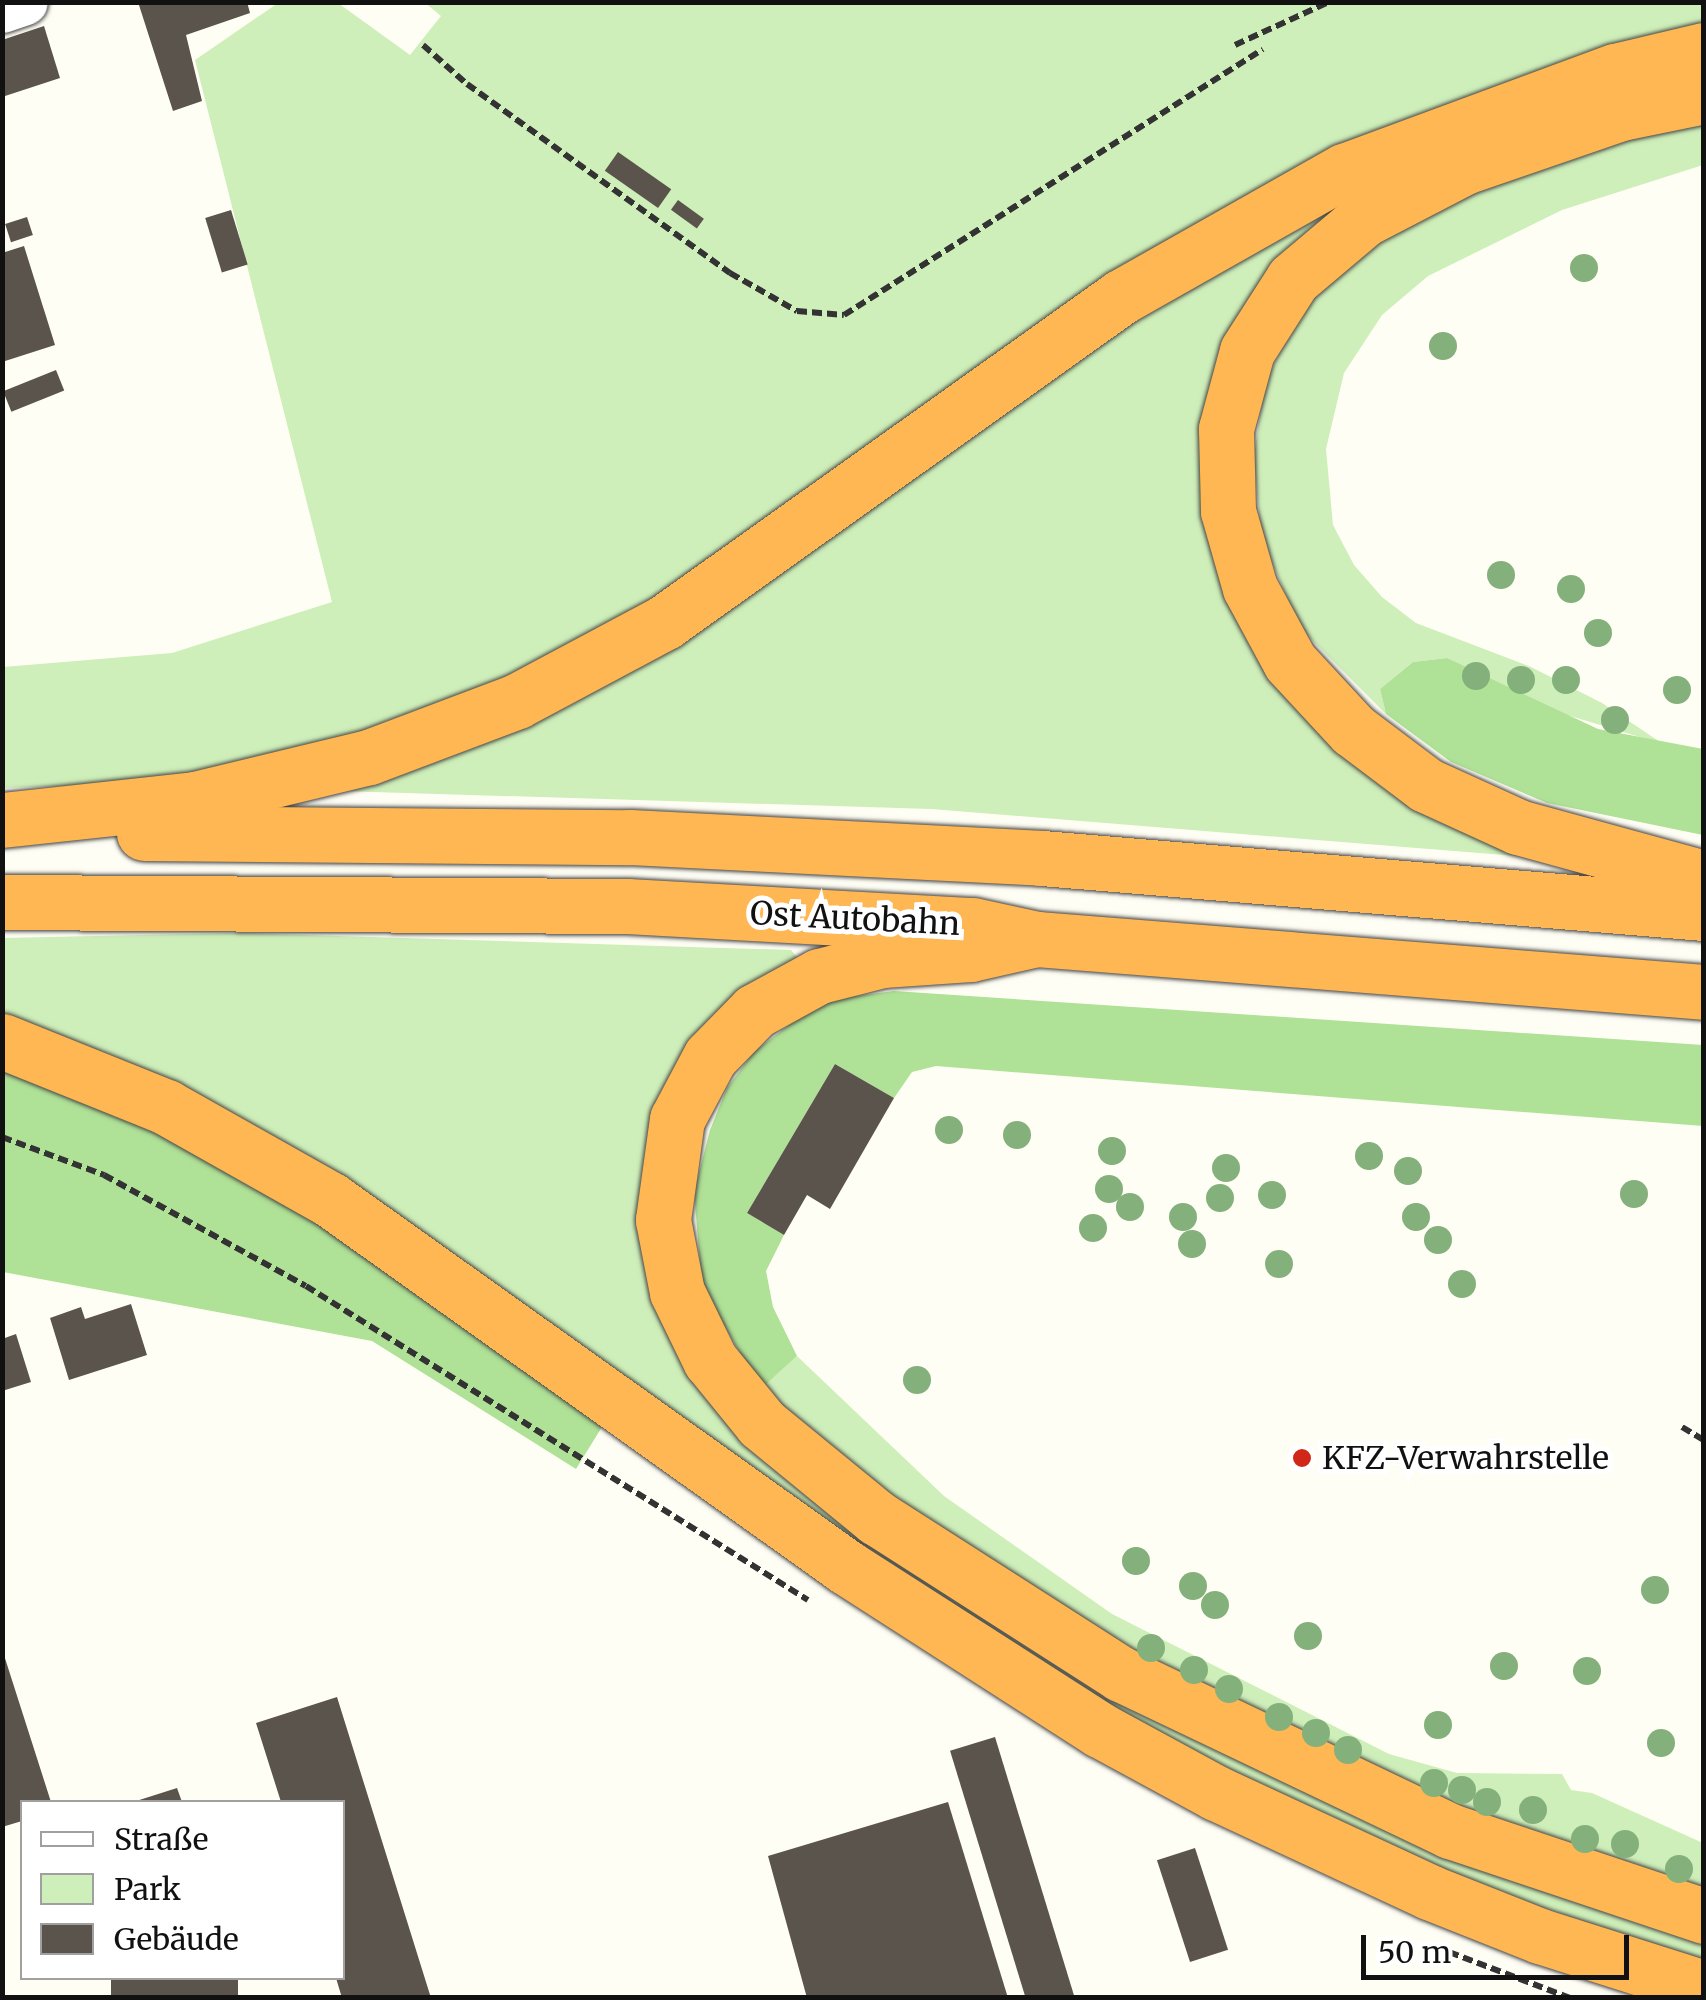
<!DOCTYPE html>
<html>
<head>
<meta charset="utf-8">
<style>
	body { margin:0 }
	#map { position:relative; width:1706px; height:2000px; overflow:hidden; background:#fffef5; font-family:Merriweather,serif }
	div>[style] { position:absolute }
	.green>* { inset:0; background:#ceefb9 }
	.forest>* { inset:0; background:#afe196 }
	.building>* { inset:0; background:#5b544c; transform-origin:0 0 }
	.path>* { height:6px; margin-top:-3px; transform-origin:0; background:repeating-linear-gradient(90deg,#333 0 10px,transparent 0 15px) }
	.roads { filter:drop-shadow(0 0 2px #444) drop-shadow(0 0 2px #444) }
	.minor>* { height:45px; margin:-22.5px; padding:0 22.5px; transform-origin:22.5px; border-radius:22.5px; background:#fff }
	.highway>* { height:55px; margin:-27.5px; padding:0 27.5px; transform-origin:27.5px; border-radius:27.5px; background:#ffb753 }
	.trees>* { width:28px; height:28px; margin:-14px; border-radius:50%; background:#84b07b }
	.dots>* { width:28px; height:28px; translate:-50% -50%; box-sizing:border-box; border:5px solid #fff; border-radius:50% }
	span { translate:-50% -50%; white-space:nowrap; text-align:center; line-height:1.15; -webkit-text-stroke:10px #fff; paint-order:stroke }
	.street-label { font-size:32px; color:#111 }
	.poi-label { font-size:32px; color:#111 }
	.left { translate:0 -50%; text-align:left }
	.frame { position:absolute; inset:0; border:5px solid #111; pointer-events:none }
	.legend { position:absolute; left:20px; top:1800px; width:325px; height:180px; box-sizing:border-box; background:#fff; border:2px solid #a0a0a0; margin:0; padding:12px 18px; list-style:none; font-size:30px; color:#111 }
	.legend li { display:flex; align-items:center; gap:20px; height:50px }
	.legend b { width:50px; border:2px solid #a0a0a0 }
	.scale { position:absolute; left:1361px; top:1935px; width:268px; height:45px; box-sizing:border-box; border:5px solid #111; border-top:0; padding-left:12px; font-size:30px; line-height:35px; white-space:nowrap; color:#111; -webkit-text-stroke:8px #fff; paint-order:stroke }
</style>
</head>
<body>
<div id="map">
	<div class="green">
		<i style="clip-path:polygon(424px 2px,1703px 3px,1703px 33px,1465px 102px,674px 597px,396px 734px,156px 783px,3px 788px,3px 667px,172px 653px,332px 602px,195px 60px,278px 3px,338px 3px,410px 55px,441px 16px)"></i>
		<i style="clip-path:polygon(1605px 104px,1254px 307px,1242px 618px,1540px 858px,931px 809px,340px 791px,1031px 382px,1286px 220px)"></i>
		<i style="clip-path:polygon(1703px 116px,1703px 165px,1562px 210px,1428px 276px,1382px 315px,1344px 373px,1326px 449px,1333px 525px,1354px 565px,1382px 597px,1416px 623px,1531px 667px,1602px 703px,1663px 744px,1534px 705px,1447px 658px,1413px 662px,1380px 689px,1386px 714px,1300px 628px,1261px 536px,1254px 456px,1265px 383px,1302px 307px,1382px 234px,1516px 170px)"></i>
		<i style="clip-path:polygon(238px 933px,791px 950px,799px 960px,714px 1024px,654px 1269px,917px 1560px,1703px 1931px,1703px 1964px,1399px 1857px,1152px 1733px,3px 1019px,3px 938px)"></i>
		<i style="clip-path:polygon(797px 1356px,944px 1496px,1112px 1614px,1389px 1754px,1457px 1773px,1562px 1774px,1571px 1790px,1592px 1793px,1703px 1843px,1703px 1897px,1449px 1813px,1074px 1621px,880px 1495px,761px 1389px)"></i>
	</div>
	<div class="forest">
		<i style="clip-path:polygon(1447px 658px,1598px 729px,1703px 749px,1703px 835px,1547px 803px,1451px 762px,1386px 714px,1380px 689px,1413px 662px)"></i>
		<i style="clip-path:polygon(894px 991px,1703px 1045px,1703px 1126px,936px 1066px,912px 1072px,894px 1098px,835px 1064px,747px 1213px,784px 1235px,766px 1271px,773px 1307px,797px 1356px,761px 1389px,702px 1287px,694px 1192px,710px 1130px,727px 1088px,754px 1052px,801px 1016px,833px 999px)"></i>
		<i style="clip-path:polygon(2px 1066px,107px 1105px,290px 1196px,605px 1422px,576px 1469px,372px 1341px,3px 1272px)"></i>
	</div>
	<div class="building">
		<i style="clip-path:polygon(138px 2px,247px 2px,250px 13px,186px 35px,202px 101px,173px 111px)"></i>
		<i style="clip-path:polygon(44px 26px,60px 78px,2px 97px,2px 40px)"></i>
		<i style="left:618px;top:152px;width:65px;height:23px;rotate:35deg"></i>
		<i style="left:678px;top:200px;width:32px;height:12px;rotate:36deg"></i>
		<i style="left:231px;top:210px;width:57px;height:27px;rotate:73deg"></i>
		<i style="left:27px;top:217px;width:19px;height:23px;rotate:72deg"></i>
		<i style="clip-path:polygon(24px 246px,55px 345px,2px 362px,2px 253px)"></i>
		<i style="left:56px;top:370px;width:22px;height:57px;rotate:68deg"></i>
		<i style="clip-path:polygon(835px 1064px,894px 1098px,830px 1209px,807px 1195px,784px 1235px,747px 1213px)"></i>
		<i style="clip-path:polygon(131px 1304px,147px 1355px,69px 1380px,50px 1318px,81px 1307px,85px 1319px)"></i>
		<i style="clip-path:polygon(16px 1334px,31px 1382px,2px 1391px,2px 1339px)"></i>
		<i style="clip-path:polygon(3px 1652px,51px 1802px,22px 1802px,22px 1821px,2px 1827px)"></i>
		<i style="clip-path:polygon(337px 1697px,431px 1998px,342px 1998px,336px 1978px,342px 1978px,342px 1802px,281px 1802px,256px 1723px)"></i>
		<i style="left:995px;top:1737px;width:274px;height:47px;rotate:73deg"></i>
		<i style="clip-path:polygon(177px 1788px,182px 1802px,133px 1802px)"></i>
		<i style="clip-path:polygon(948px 1802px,1008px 1998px,807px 1998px,768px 1856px)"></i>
		<i style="left:1195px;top:1848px;width:107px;height:40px;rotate:72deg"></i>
		<i style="left:111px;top:1978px;width:127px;height:21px"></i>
	</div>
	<div class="path">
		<i style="left:423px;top:45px;width:59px;rotate:41.6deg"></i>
		<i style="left:467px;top:84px;width:324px;rotate:35.7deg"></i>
		<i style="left:730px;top:273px;width:77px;rotate:29.6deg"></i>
		<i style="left:797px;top:311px;width:47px;rotate:4.9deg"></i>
		<i style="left:844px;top:315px;width:496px;rotate:-32.4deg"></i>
		<i style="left:1235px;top:45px;width:103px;rotate:-24.6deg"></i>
		<i style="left:2px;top:1137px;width:109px;rotate:20.4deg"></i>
		<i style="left:104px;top:1175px;width:230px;rotate:28.8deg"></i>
		<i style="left:306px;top:1286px;width:592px;rotate:32.03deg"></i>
		<i style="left:1682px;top:1427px;width:26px;rotate:31deg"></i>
		<i style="left:1449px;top:1952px;width:129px;rotate:20.8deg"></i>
	</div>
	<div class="roads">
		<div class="minor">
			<i style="left:2px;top:10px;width:24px;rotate:-19deg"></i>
		</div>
		<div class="highway">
			<i style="left:1704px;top:96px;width:85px;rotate:168.4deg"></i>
			<i style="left:1621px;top:113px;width:166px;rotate:161deg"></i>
			<i style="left:1464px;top:167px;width:113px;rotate:152.5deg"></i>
			<i style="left:1364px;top:219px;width:93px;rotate:139.8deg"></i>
			<i style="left:1293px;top:279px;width:85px;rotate:122.6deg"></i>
			<i style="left:1247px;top:351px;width:81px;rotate:105.1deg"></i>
			<i style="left:1226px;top:429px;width:82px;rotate:88.6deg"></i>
			<i style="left:1228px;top:511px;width:80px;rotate:74.1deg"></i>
			<i style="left:1250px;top:588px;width:84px;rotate:61.6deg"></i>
			<i style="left:1290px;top:662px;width:93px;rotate:47.2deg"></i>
			<i style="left:1353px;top:730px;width:91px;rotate:37deg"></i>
			<i style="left:1426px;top:785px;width:101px;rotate:24.5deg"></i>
			<i style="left:1518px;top:827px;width:193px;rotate:15.3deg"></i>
			<i style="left:2px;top:820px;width:194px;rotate:-6.2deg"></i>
			<i style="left:195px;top:799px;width:179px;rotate:-13.6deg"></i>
			<i style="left:369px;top:757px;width:158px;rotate:-20.7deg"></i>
			<i style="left:517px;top:701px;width:168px;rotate:-28.1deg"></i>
			<i style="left:665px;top:622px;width:560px;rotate:-35.48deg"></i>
			<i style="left:1121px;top:297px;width:256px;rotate:-29.5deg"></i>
			<i style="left:1344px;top:171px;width:289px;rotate:-20.3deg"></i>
			<i style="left:1615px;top:71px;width:91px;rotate:-13.3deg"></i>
			<i style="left:144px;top:833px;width:486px;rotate:0.5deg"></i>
			<i style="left:630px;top:837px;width:413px;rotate:2.9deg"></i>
			<i style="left:1042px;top:858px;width:664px;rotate:4.75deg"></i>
			<i style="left:2px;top:902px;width:625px;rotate:0.37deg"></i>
			<i style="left:627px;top:906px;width:346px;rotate:3.2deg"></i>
			<i style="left:972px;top:925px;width:66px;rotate:12.2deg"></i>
			<i style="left:1037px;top:939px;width:669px;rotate:4.54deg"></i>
			<i style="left:1037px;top:939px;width:69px;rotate:167.4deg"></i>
			<i style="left:970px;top:954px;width:88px;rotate:176.1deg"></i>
			<i style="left:882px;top:960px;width:65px;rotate:165.7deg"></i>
			<i style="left:819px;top:976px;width:73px;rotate:151.3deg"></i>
			<i style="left:755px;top:1011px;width:64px;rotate:134.4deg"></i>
			<i style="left:710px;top:1057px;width:70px;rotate:118deg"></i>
			<i style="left:677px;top:1119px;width:102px;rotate:97.9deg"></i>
			<i style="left:663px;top:1220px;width:73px;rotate:79deg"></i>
			<i style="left:677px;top:1292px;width:76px;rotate:64.1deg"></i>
			<i style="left:710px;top:1360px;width:82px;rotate:50.9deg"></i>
			<i style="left:762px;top:1424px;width:149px;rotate:39.3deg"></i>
			<i style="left:877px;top:1518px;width:290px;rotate:32.6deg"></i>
			<i style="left:1121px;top:1674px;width:365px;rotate:25.5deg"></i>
			<i style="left:1450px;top:1831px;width:268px;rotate:18.5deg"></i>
			<i style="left:2px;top:1041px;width:177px;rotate:21.9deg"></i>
			<i style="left:166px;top:1107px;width:189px;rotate:29.4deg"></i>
			<i style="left:331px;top:1200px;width:632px;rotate:35.47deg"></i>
			<i style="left:846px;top:1567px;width:302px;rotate:32.7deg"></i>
			<i style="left:1100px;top:1730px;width:132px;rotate:28.5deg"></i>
			<i style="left:1216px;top:1793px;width:235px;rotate:24.9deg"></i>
			<i style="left:1429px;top:1892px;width:119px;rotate:21.6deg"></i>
			<i style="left:1540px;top:1936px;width:172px;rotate:17.6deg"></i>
		</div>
	</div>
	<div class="trees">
		<i style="left:1584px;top:268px"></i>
		<i style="left:1443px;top:346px"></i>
		<i style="left:1501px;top:575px"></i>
		<i style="left:1571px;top:589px"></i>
		<i style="left:1598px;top:633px"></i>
		<i style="left:1476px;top:676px"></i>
		<i style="left:1521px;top:680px"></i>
		<i style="left:1566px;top:680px"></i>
		<i style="left:1677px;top:690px"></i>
		<i style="left:1615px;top:720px"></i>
		<i style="left:949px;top:1130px"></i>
		<i style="left:1017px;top:1135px"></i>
		<i style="left:1112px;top:1151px"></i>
		<i style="left:1369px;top:1156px"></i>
		<i style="left:1226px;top:1168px"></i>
		<i style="left:1408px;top:1171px"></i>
		<i style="left:1109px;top:1189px"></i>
		<i style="left:1634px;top:1194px"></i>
		<i style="left:1272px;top:1195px"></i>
		<i style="left:1220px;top:1198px"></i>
		<i style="left:1130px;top:1207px"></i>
		<i style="left:1183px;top:1217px"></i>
		<i style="left:1416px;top:1217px"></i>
		<i style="left:1093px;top:1228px"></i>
		<i style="left:1438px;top:1240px"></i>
		<i style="left:1192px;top:1244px"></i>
		<i style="left:1279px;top:1264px"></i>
		<i style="left:1462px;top:1284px"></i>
		<i style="left:917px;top:1380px"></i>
		<i style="left:1136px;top:1561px"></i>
		<i style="left:1193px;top:1586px"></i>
		<i style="left:1655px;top:1590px"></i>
		<i style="left:1215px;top:1605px"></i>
		<i style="left:1308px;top:1636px"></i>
		<i style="left:1151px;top:1648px"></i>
		<i style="left:1504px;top:1666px"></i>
		<i style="left:1194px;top:1670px"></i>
		<i style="left:1587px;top:1671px"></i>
		<i style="left:1229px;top:1689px"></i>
		<i style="left:1279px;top:1717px"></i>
		<i style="left:1438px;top:1725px"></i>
		<i style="left:1316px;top:1733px"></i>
		<i style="left:1661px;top:1743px"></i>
		<i style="left:1348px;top:1750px"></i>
		<i style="left:1434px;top:1783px"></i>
		<i style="left:1462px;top:1790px"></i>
		<i style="left:1487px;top:1802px"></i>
		<i style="left:1533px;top:1810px"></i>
		<i style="left:1585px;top:1839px"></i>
		<i style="left:1625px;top:1844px"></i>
		<i style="left:1679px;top:1869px"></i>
	</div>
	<div class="dots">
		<i style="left:1302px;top:1458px;background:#d12718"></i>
	</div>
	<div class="street-label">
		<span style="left:855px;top:919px;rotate:3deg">Ost Autobahn</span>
	</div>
	<div class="poi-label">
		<span class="left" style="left:1322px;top:1458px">KFZ-Verwahrstelle</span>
	</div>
	<div class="frame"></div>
	<ul class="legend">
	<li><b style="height:12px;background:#fff"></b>Straße</li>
	<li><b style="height:28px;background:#ceefb9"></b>Park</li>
	<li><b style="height:28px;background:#5b544c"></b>Gebäude</li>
	</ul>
	<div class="scale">50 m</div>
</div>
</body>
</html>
